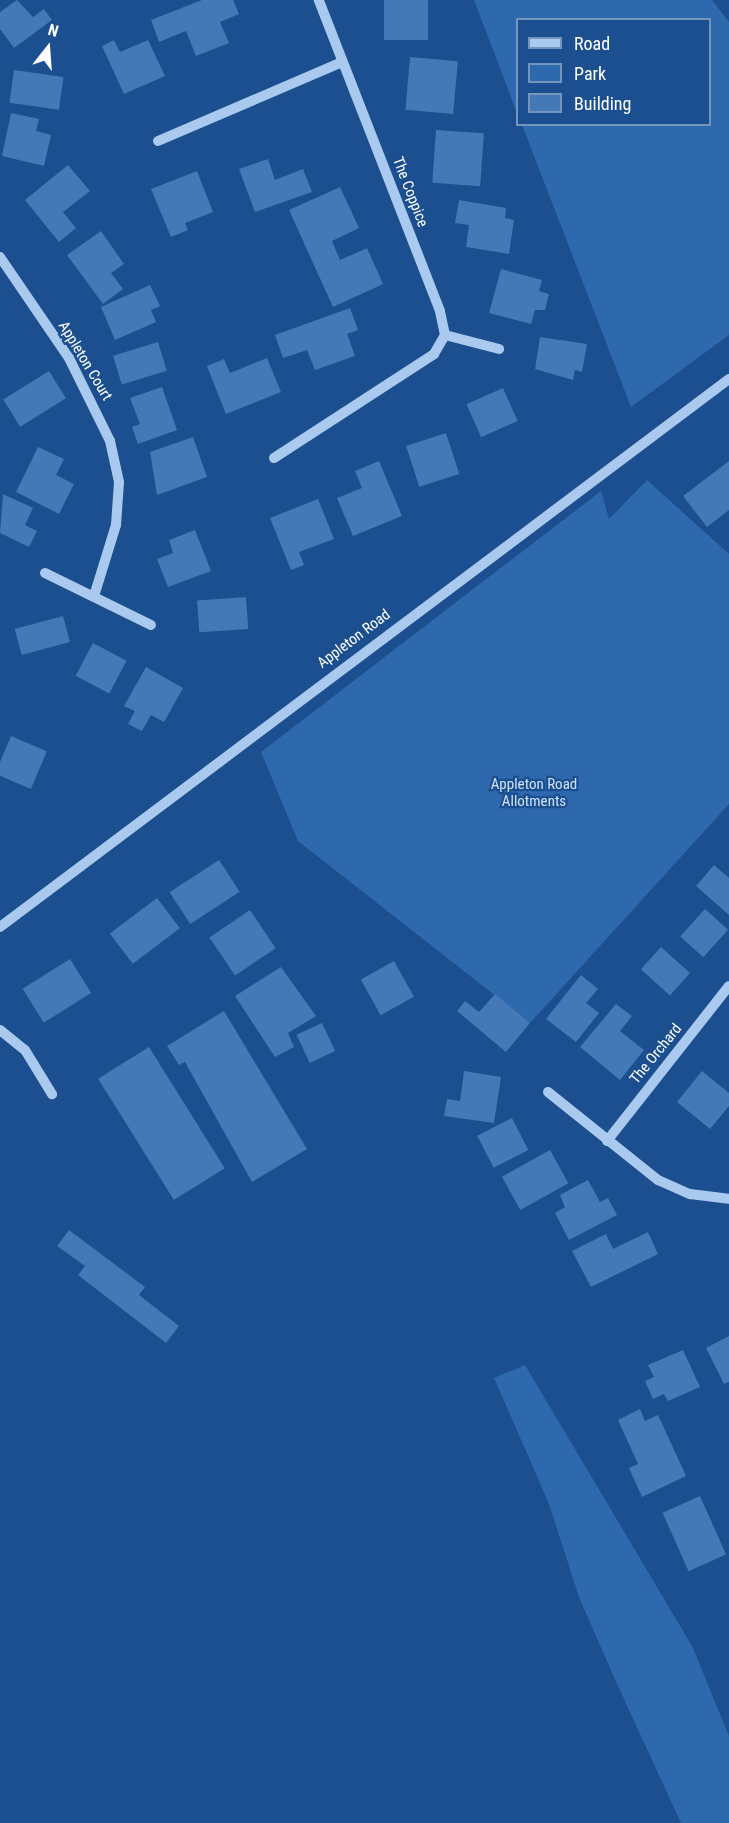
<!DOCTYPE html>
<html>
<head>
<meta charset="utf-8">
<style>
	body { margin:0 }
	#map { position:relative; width:729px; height:1823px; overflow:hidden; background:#1b4f8f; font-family:"Roboto Condensed",sans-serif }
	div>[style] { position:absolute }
	.green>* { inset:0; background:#2e69ad }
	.building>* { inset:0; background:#4478b7; transform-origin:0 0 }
	.minor>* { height:10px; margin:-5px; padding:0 5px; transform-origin:5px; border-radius:5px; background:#a9c9ee }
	span { translate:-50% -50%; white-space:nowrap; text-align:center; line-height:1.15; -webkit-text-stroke:4.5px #1b4f8f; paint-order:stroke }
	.street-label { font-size:15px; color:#fff }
	.park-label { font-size:15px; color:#cfe3fa }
	.legend { position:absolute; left:516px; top:18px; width:195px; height:108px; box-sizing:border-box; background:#1b4f8f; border:2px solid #7695bc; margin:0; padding:8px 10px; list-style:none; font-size:18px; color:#fff }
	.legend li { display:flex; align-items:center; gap:12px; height:30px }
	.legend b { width:30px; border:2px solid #7695bc }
	.north { position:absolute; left:18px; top:18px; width:60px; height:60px; -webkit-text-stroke:4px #1b4f8f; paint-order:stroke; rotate:17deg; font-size:16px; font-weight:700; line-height:24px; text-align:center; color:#fff }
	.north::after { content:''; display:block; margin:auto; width:21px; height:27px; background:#fff; clip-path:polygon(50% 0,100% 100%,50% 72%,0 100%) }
</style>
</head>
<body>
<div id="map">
	<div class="green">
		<i style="clip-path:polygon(474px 0,712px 0,729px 22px,729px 335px,631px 407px,522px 125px,710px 124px,710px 20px,518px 20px,517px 113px)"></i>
		<i style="clip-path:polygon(647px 480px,729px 554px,729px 804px,530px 1023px,298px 841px,261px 752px,601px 491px,609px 519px)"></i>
		<i style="clip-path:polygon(525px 1365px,692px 1646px,729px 1736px,729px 1823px,681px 1823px,613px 1675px,579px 1597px,549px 1504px,494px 1378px)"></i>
	</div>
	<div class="building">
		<i style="clip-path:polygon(17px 0,33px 17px,44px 9px,52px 20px,14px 48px,0 29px,0 12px)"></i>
		<i style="clip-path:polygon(202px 0,233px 0,239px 14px,220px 22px,229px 43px,196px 56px,186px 31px,159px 42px,151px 20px)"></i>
		<i style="left:384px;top:0;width:44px;height:40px"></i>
		<i style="clip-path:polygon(114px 40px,120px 52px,148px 40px,165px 76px,124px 94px,102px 46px)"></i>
		<i style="left:410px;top:57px;width:48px;height:53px;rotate:5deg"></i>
		<i style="left:14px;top:70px;width:50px;height:33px;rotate:8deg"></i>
		<i style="clip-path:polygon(11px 113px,39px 119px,36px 131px,51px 135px,44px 166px,2px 156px)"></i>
		<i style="left:436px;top:130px;width:48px;height:53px;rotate:4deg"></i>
		<i style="clip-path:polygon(268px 159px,275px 180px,303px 169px,312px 192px,255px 212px,239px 169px)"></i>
		<i style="clip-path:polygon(68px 165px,90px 191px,63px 212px,76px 228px,59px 242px,25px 200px)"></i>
		<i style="clip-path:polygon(197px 171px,213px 212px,185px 223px,188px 230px,171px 237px,151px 189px)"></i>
		<i style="clip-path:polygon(340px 187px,359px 228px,332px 241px,340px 260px,367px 248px,383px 284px,333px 307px,289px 210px)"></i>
		<i style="clip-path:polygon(459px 200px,506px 208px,505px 218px,514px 220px,509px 254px,466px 247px,469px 225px,455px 223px)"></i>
		<i style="clip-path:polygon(101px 231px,124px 264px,111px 273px,123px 289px,103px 304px,67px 255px)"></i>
		<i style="clip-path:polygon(501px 269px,542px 280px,539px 291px,549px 294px,545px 310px,535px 310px,531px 324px,489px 313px)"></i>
		<i style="clip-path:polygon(150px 285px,160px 306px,151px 310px,156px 322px,115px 340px,101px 307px)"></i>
		<i style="clip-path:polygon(350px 308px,358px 330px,347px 334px,355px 356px,315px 370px,307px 350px,283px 358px,275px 335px)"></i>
		<i style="clip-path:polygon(540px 337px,587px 344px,582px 372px,575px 370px,573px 380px,535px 369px)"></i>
		<i style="left:158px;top:342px;width:30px;height:47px;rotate:73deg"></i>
		<i style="clip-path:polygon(267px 358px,281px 392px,226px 414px,207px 366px,224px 359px,230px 373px)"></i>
		<i style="left:49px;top:371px;width:32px;height:54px;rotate:58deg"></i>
		<i style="clip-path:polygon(162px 387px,177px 430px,138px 444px,132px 427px,140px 424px,130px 398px)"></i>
		<i style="left:503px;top:388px;width:36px;height:40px;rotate:66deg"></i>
		<i style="left:446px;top:433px;width:43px;height:42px;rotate:72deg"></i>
		<i style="clip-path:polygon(193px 437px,207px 477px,157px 495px,150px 452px)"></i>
		<i style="clip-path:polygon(38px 447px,64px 459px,56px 475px,74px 484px,59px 514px,16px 492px)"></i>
		<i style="clip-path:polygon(379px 461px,402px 516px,353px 536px,337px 498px,362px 488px,355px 471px)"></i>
		<i style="clip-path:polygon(729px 461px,729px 510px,707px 527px,683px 496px)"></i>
		<i style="clip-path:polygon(3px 494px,33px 508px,25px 525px,37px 531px,29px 547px,0 533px)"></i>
		<i style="clip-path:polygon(318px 499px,334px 539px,299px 552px,304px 565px,291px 570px,270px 518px)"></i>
		<i style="clip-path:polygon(195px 530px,211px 571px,168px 587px,157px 559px,173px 553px,169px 540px)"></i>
		<i style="left:246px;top:597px;width:32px;height:49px;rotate:86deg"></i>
		<i style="left:63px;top:616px;width:27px;height:50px;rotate:75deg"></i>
		<i style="left:93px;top:643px;width:38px;height:37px;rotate:28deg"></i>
		<i style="clip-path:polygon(146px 667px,183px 688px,164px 722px,151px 715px,142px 731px,128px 724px,135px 711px,124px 706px)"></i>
		<i style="left:11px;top:736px;width:39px;height:41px;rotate:23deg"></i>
		<i style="left:219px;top:860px;width:38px;height:59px;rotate:57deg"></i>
		<i style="clip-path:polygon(714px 865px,729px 878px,729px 915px,696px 886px)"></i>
		<i style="left:157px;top:898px;width:38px;height:59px;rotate:53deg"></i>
		<i style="left:705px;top:909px;width:31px;height:37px;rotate:42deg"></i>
		<i style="left:250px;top:910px;width:46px;height:49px;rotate:56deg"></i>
		<i style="left:661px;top:947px;width:39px;height:30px;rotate:42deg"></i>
		<i style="left:70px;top:959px;width:40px;height:56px;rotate:58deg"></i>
		<i style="left:394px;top:961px;width:41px;height:38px;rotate:61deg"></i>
		<i style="clip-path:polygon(281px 967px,316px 1016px,288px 1033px,294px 1047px,275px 1057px,235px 996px)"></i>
		<i style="clip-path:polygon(581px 975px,598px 989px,586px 1003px,599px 1013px,576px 1042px,546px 1019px)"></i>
		<i style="clip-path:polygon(495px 994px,530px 1023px,506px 1052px,457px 1011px,465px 1001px,479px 1012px)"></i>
		<i style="clip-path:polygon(616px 1004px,632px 1016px,620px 1031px,644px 1050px,620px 1080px,580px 1047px)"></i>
		<i style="clip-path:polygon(224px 1011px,307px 1149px,252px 1182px,185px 1062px,179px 1065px,167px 1046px)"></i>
		<i style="left:322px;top:1023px;width:31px;height:28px;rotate:65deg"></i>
		<i style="left:149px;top:1047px;width:143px;height:60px;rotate:58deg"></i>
		<i style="clip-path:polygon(464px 1071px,501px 1077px,494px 1123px,444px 1116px,447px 1099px,460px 1101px)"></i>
		<i style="clip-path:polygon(702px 1071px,729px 1093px,729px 1106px,710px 1129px,677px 1102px)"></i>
		<i style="left:512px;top:1118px;width:36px;height:39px;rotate:63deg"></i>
		<i style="left:550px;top:1150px;width:38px;height:55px;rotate:61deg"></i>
		<i style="clip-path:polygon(588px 1180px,600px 1202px,608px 1198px,617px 1215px,569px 1240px,555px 1213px,565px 1207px,560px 1195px)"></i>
		<i style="clip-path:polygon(69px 1230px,145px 1287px,139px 1295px,179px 1326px,166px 1343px,78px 1275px,85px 1266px,57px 1246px)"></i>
		<i style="clip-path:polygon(648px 1232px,658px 1254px,591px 1287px,572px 1251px,606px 1234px,613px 1249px)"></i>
		<i style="clip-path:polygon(729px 1336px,729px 1382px,724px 1384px,706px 1348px)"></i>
		<i style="clip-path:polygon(683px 1350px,700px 1387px,668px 1401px,664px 1394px,653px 1399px,645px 1381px,654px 1377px,648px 1365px)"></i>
		<i style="clip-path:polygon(640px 1409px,645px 1421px,658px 1415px,686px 1476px,642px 1497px,629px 1468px,638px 1464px,618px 1420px)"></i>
		<i style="left:700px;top:1496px;width:64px;height:41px;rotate:66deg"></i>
	</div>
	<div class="minor">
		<i style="left:158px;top:141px;width:200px;rotate:-23.2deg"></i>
		<i style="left:0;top:257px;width:122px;rotate:55.7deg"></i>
		<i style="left:69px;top:358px;width:93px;rotate:63.7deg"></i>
		<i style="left:110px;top:441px;width:42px;rotate:77.6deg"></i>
		<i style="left:119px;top:482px;width:43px;rotate:94deg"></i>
		<i style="left:116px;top:525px;width:74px;rotate:107.2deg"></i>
		<i style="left:445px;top:335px;width:56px;rotate:14.5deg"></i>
		<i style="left:274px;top:458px;width:191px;rotate:-33deg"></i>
		<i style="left:434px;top:354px;width:22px;rotate:-60deg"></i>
		<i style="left:445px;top:335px;width:25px;rotate:-102deg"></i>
		<i style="left:440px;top:311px;width:334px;rotate:-111.3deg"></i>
		<i style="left:45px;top:573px;width:118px;rotate:26.1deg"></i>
		<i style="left:0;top:927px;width:912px;rotate:-36.93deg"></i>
		<i style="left:0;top:1030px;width:32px;rotate:39deg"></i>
		<i style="left:25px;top:1050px;width:52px;rotate:58.5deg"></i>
		<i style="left:548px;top:1092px;width:141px;rotate:38.7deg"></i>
		<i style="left:658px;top:1180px;width:35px;rotate:24deg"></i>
		<i style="left:690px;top:1194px;width:39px;rotate:7deg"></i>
		<i style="left:607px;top:1141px;width:197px;rotate:-51.8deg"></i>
	</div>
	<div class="street-label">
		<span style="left:410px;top:192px;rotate:69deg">The Coppice</span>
		<span style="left:85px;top:361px;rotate:59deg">Appleton Court</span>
		<span style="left:354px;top:639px;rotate:-37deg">Appleton Road</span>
		<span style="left:656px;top:1054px;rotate:-51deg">The Orchard</span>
	</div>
	<div class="park-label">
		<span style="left:534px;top:793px">Appleton Road<br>Allotments</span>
	</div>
	<ul class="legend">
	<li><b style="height:8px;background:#a9c9ee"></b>Road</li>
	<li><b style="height:16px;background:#2e69ad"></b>Park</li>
	<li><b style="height:16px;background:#4478b7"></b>Building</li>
	</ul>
	<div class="north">N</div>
</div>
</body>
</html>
